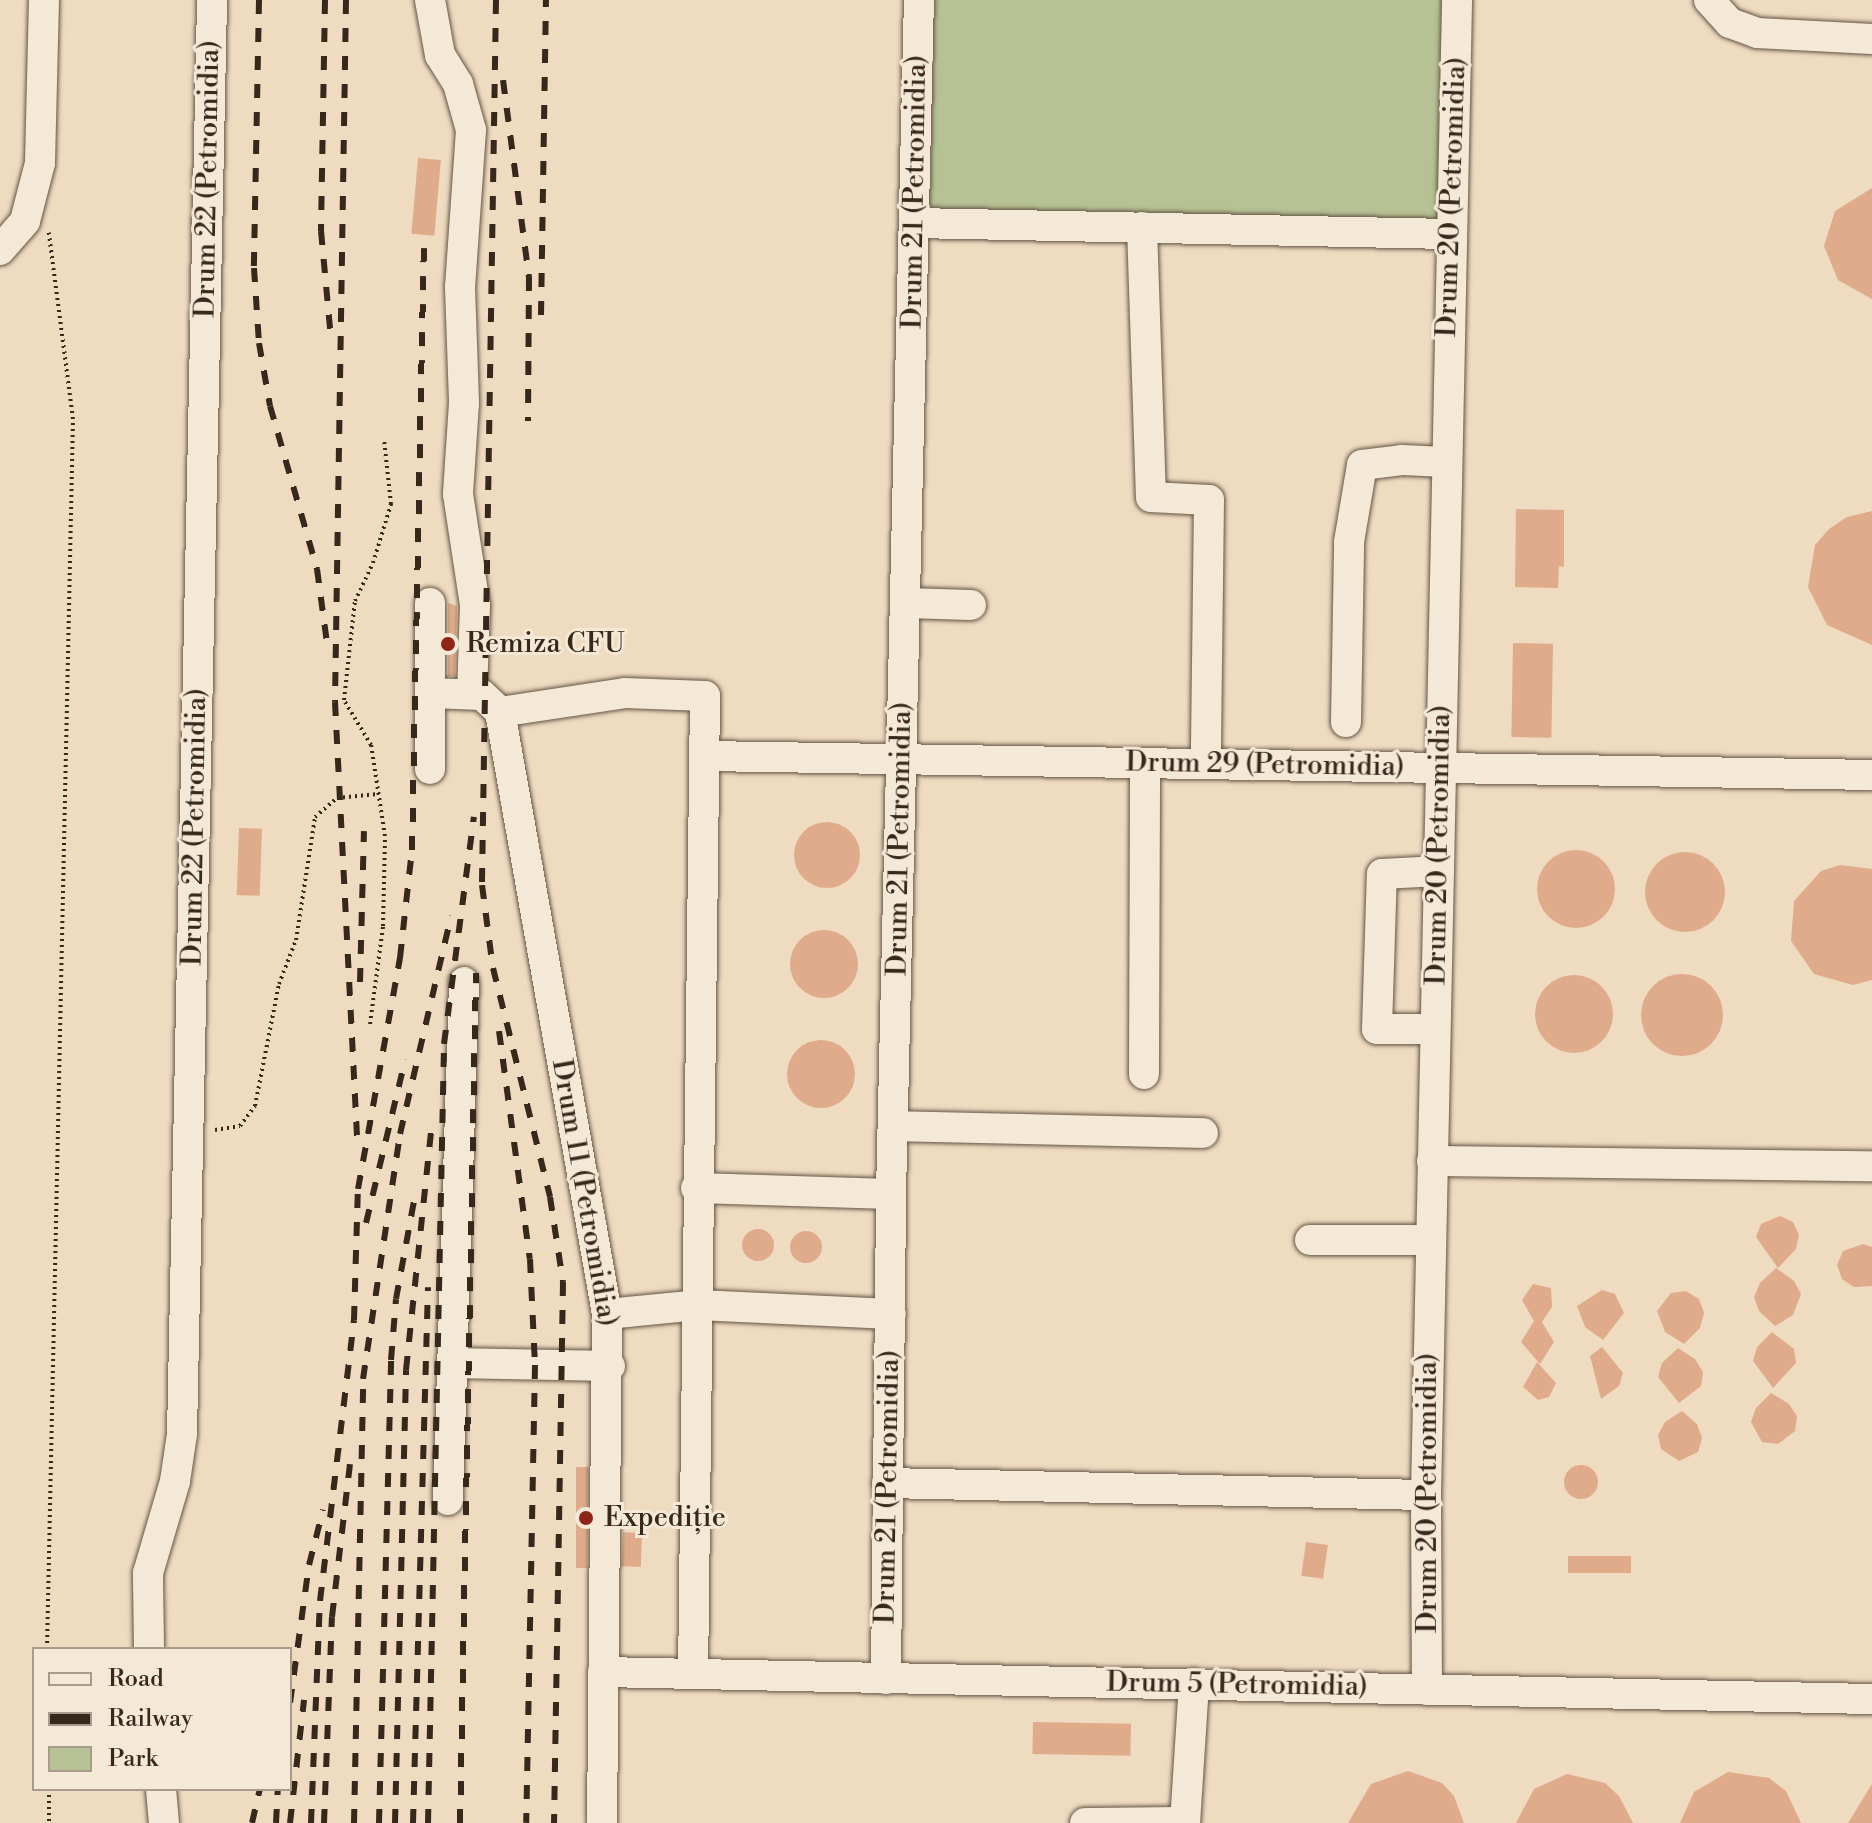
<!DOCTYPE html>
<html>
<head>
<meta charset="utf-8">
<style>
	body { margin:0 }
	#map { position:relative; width:1872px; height:1823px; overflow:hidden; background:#eedbc0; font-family:"Libre Bodoni",serif }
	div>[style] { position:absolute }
	.green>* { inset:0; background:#b6c194; transform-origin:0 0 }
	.building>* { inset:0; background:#dfab8b; transform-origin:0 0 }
	.round { border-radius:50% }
	.path>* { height:4px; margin-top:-2px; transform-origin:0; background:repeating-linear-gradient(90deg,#36281a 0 2px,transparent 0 6px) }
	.roads { filter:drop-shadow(0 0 2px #645544) drop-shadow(0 0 2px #645544) }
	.minor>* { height:30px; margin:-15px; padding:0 15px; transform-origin:15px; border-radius:15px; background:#f4e8d6 }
	.rail>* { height:6px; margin-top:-3px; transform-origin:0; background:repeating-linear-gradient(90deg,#36281a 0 14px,transparent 0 28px) }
	.dots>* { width:22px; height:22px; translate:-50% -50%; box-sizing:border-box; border:4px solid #f4e8d6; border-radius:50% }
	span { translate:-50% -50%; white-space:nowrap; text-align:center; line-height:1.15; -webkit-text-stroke:6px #f4e8d6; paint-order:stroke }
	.street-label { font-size:28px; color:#36281a }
	.poi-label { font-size:28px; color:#36281a }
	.left { translate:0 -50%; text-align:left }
	.legend { position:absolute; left:32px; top:1647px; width:260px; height:144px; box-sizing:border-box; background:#f4e8d6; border:2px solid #a89b8b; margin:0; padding:10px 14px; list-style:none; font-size:24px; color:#36281a }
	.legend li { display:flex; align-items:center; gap:16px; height:40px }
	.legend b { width:40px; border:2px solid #a89b8b }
</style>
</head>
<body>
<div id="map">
	<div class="green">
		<i style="left:919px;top:0;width:536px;height:223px"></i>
	</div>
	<div class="building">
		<i style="left:418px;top:158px;width:23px;height:76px;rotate:5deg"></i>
		<i style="clip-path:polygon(1872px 188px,1872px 299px,1838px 280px,1824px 246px,1835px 211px)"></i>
		<i style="clip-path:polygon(1516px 509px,1564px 510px,1564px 567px,1559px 566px,1558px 588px,1515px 587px)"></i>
		<i style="clip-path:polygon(1872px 511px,1872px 645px,1827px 625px,1808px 587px,1815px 545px,1829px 529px,1847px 517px)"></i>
		<i style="clip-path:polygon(448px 603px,457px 606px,455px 676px,448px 676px)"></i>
		<i style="left:1513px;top:643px;width:40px;height:94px;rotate:1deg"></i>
		<i class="round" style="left:794px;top:822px;width:66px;height:66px"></i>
		<i style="left:239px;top:828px;width:23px;height:67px;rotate:2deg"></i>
		<i class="round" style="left:1537px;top:850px;width:78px;height:78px"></i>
		<i class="round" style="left:1645px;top:852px;width:80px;height:80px"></i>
		<i style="clip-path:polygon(1840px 865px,1872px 869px,1872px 980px,1853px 985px,1814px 974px,1791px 941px,1794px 901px,1821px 871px)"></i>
		<i class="round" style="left:790px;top:930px;width:68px;height:68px"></i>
		<i class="round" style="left:1641px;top:974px;width:82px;height:82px"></i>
		<i class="round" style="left:1535px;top:975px;width:78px;height:78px"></i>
		<i class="round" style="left:787px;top:1040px;width:68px;height:68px"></i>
		<i style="clip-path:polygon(1780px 1216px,1793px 1222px,1799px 1235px,1796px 1249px,1778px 1268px,1756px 1237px,1761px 1224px)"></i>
		<i class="round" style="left:742px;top:1229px;width:32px;height:32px"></i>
		<i class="round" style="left:790px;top:1231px;width:32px;height:32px"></i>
		<i style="clip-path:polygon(1863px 1244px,1872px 1247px,1872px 1286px,1854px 1287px,1842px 1279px,1837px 1265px,1843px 1251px)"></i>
		<i style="clip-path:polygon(1776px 1268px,1794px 1281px,1801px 1294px,1793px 1315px,1775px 1326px,1759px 1311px,1754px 1297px,1760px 1283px)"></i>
		<i style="clip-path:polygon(1533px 1284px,1551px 1288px,1552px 1307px,1542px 1322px,1554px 1342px,1540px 1364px,1521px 1342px,1534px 1321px,1522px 1300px)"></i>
		<i style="clip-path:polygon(1602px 1290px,1615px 1294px,1624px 1313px,1603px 1340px,1585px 1327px,1577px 1306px)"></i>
		<i style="clip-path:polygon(1686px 1291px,1699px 1299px,1704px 1313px,1700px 1328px,1684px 1344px,1665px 1332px,1657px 1311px,1671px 1293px)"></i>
		<i style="clip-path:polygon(1772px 1332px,1794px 1349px,1796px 1363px,1773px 1388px,1753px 1361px,1757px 1347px)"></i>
		<i style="clip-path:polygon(1602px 1347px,1623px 1373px,1619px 1386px,1601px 1399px,1590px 1356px)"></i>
		<i style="clip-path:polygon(1678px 1348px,1695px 1359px,1703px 1372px,1701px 1386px,1679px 1403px,1658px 1377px,1662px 1363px)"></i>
		<i style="clip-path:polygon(1537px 1362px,1556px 1383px,1549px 1397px,1538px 1400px,1523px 1387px)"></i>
		<i style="clip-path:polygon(1771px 1393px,1789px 1404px,1797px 1416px,1795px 1431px,1778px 1444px,1762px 1442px,1751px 1422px,1756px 1408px)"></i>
		<i style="clip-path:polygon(1682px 1411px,1697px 1424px,1702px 1438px,1698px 1452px,1679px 1461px,1661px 1449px,1658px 1435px,1665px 1422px)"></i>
		<i class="round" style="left:1564px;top:1465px;width:34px;height:34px"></i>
		<i style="left:576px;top:1467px;width:12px;height:101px"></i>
		<i style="left:642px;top:1533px;width:34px;height:19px;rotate:92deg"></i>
		<i style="left:1306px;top:1542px;width:22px;height:34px;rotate:8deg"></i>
		<i style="left:1568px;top:1556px;width:63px;height:17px"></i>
		<i style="left:1033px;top:1722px;width:98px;height:32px;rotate:1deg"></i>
		<i style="clip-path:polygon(1408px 1771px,1442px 1783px,1454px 1796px,1464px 1823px,1348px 1823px,1371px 1784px)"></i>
		<i style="clip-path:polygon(1728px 1772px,1769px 1778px,1786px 1791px,1801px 1823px,1680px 1823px,1694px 1792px)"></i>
		<i style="clip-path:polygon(1567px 1774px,1605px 1783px,1619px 1796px,1633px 1823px,1516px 1823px,1534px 1789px)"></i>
		<i style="clip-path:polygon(1872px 1784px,1872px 1823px,1848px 1823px)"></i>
	</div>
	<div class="path">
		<i style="left:370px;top:1024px;width:99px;rotate:-82.4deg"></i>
		<i style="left:383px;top:926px;width:90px;rotate:-88.7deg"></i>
		<i style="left:385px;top:836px;width:92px;rotate:-98.7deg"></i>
		<i style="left:371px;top:745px;width:52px;rotate:-121deg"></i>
		<i style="left:344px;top:700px;width:100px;rotate:-83.7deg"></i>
		<i style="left:355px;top:601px;width:42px;rotate:-64.7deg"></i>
		<i style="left:373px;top:563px;width:62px;rotate:-73deg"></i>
		<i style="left:391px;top:504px;width:64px;rotate:-96.2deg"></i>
		<i style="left:215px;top:1130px;width:25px;rotate:-9deg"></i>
		<i style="left:240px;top:1126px;width:25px;rotate:-53deg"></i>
		<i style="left:255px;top:1106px;width:124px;rotate:-78.9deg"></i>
		<i style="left:279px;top:984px;width:47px;rotate:-68.9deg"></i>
		<i style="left:296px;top:940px;width:124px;rotate:-81.2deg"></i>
		<i style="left:315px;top:817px;width:29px;rotate:-41deg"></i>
		<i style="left:337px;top:798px;width:41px;rotate:-5.6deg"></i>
		<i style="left:47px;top:1649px;width:1230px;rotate:-88.79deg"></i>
		<i style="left:73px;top:419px;width:188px;rotate:-97.4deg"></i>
		<i style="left:49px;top:1789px;width:34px;rotate:90deg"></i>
	</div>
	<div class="roads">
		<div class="minor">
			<i style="left:430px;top:0;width:56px;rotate:79.7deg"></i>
			<i style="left:440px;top:55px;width:34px;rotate:58deg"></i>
			<i style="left:458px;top:84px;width:48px;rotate:74.2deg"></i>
			<i style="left:471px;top:130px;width:157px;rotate:94deg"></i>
			<i style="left:460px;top:287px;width:116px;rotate:88deg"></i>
			<i style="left:464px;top:403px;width:91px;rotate:93.8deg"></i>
			<i style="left:458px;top:494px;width:112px;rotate:81.3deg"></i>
			<i style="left:475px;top:605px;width:89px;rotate:91.9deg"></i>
			<i style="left:1709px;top:0;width:31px;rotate:48deg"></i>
			<i style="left:1730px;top:23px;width:29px;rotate:20deg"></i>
			<i style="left:1757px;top:33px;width:115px;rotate:3deg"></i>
			<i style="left:915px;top:223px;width:534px;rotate:1.18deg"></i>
			<i style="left:1142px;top:227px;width:270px;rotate:88.1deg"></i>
			<i style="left:1151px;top:497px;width:58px;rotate:3deg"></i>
			<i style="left:1209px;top:500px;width:264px;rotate:90.7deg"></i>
			<i style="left:0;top:250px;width:38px;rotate:-49deg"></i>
			<i style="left:25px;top:221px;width:60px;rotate:-75.5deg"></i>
			<i style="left:40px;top:163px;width:163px;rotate:-88.6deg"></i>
			<i style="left:906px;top:603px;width:65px;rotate:1.8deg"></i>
			<i style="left:430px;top:693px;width:52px;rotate:2.2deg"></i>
			<i style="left:482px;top:695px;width:25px;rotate:43deg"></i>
			<i style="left:500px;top:712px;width:126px;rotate:-8.6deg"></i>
			<i style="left:625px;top:693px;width:80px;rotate:2.1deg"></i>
			<i style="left:705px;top:696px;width:977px;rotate:90.7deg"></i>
			<i style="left:500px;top:712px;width:611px;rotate:79.92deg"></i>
			<i style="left:607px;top:1314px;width:509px;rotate:90.56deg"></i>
			<i style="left:1346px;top:722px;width:180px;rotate:-89deg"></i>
			<i style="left:1349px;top:542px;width:78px;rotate:-80.4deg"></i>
			<i style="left:1362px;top:465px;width:40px;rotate:-7.1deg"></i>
			<i style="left:1402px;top:460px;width:44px;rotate:2.6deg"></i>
			<i style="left:705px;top:756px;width:1167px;rotate:0.93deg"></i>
			<i style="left:430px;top:769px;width:166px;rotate:-90deg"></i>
			<i style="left:1435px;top:1029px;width:58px;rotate:180deg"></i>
			<i style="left:1377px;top:1029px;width:155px;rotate:-88.2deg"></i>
			<i style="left:1382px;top:874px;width:57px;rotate:-3deg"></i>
			<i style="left:1144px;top:1074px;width:311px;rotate:-89.8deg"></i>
			<i style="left:893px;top:1126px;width:310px;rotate:1.3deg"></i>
			<i style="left:1432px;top:1161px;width:440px;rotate:0.7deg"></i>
			<i style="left:696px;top:1188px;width:195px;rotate:1.8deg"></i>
			<i style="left:1310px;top:1240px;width:121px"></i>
			<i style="left:607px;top:1314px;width:91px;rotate:-5.6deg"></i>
			<i style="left:698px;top:1305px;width:193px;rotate:2.7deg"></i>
			<i style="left:452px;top:1363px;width:158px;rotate:1.1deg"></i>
			<i style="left:887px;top:1483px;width:539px;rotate:1.28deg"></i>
			<i style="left:448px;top:1500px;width:518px;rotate:-88.23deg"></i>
			<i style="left:149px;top:1649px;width:76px;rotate:-90.8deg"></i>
			<i style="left:148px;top:1573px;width:96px;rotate:-73.6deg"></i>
			<i style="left:175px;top:1481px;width:48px;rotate:-81.5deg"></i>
			<i style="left:182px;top:1434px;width:1434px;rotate:-88.8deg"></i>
			<i style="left:603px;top:1672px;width:1269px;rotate:1.22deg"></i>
			<i style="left:886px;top:1679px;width:485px;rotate:-89.4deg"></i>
			<i style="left:891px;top:1194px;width:1194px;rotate:-88.66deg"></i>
			<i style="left:1427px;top:1690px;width:195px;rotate:-90.3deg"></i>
			<i style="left:1426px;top:1495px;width:1495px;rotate:-88.81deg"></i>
			<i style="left:161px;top:1789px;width:34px;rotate:85deg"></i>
			<i style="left:1085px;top:1823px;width:100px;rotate:-0.6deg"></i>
			<i style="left:1185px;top:1823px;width:140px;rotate:-86.3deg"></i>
		</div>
	</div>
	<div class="rail">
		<i style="left:259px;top:0;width:268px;rotate:91.1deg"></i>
		<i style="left:254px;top:268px;width:75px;rotate:86.2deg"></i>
		<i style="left:259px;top:343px;width:64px;rotate:80.1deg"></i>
		<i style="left:270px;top:406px;width:170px;rotate:73.9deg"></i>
		<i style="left:317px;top:569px;width:75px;rotate:82.3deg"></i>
		<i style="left:325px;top:0;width:231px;rotate:91deg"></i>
		<i style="left:321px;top:231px;width:108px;rotate:84.7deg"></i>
		<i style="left:346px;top:0;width:702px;rotate:90.9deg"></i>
		<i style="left:335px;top:702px;width:436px;rotate:87.1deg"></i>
		<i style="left:496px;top:0;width:885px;rotate:90.91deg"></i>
		<i style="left:482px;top:885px;width:84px;rotate:82.5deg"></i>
		<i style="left:493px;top:968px;width:236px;rotate:76deg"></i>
		<i style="left:550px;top:1197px;width:86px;rotate:81.3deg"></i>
		<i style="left:563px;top:1282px;width:541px;rotate:90.95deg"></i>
		<i style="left:503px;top:80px;width:199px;rotate:82.5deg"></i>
		<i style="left:529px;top:277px;width:144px;rotate:90.4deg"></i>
		<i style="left:541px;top:315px;width:315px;rotate:-89.1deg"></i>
		<i style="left:360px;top:982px;width:151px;rotate:-88.5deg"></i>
		<i style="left:499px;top:1031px;width:230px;rotate:82.3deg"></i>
		<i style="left:530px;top:1259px;width:106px;rotate:87.3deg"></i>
		<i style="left:535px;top:1365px;width:458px;rotate:91.1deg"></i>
		<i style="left:366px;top:1223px;width:168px;rotate:-76.5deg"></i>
		<i style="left:290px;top:1703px;width:139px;rotate:-82.2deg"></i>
		<i style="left:309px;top:1565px;width:57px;rotate:-75.7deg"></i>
		<i style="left:252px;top:1823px;width:35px;rotate:-77deg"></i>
		<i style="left:276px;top:1823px;width:34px;rotate:-87deg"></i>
		<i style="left:290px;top:1823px;width:124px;rotate:-83.5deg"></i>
		<i style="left:311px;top:1823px;width:222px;rotate:-87.7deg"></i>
		<i style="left:320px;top:1601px;width:283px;rotate:-83.1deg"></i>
		<i style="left:354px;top:1320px;width:131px;rotate:-88.3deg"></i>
		<i style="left:358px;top:1189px;width:235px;rotate:-79.7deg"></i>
		<i style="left:400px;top:958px;width:109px;rotate:-83.7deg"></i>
		<i style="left:412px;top:850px;width:613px;rotate:-88.88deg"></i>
		<i style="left:324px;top:1823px;width:206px;rotate:-87.8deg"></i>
		<i style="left:332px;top:1617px;width:154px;rotate:-83.3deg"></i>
		<i style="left:354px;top:1823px;width:444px;rotate:-88.8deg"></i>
		<i style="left:363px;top:1379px;width:248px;rotate:-81.4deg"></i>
		<i style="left:400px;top:1134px;width:224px;rotate:-76.8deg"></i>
		<i style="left:379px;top:1823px;width:463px;rotate:-88.5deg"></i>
		<i style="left:391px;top:1360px;width:61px;rotate:-85.3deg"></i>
		<i style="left:396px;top:1299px;width:100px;rotate:-79.6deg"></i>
		<i style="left:395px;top:1823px;width:453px;rotate:-88.6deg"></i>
		<i style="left:406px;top:1370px;width:239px;rotate:-84deg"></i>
		<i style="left:413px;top:1823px;width:536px;rotate:-88.4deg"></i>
		<i style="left:428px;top:1823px;width:779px;rotate:-88.82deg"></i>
		<i style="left:444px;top:1044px;width:229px;rotate:-82.5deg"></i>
		<i style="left:460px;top:1823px;width:850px;rotate:-88.92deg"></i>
	</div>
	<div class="dots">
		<i style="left:448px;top:644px;background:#8f2418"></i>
		<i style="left:586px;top:1518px;background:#8f2418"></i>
	</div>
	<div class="street-label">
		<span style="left:208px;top:179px;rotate:-89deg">Drum 22 (Petromidia)</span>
		<span style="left:915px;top:192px;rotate:-89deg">Drum 21 (Petromidia)</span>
		<span style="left:1452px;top:197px;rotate:-88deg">Drum 20 (Petromidia)</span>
		<span style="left:1265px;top:765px;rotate:1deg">Drum 29 (Petromidia)</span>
		<span style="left:195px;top:827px;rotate:-89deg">Drum 22 (Petromidia)</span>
		<span style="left:900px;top:839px;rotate:-89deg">Drum 21 (Petromidia)</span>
		<span style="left:1439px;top:845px;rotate:-89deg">Drum 20 (Petromidia)</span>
		<span style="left:584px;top:1193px;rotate:80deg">Drum 11 (Petromidia)</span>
		<span style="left:888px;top:1487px;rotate:-89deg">Drum 21 (Petromidia)</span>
		<span style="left:1428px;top:1493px;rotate:-90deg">Drum 20 (Petromidia)</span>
		<span style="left:1237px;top:1685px;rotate:1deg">Drum 5 (Petromidia)</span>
	</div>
	<div class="poi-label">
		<span class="left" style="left:466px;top:644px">Remiza CFU</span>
		<span class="left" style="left:604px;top:1518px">Expediție</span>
	</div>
	<ul class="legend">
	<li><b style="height:10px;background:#f4e8d6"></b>Road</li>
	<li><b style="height:10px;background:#36281a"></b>Railway</li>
	<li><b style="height:22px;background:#b6c194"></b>Park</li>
	</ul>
</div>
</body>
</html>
